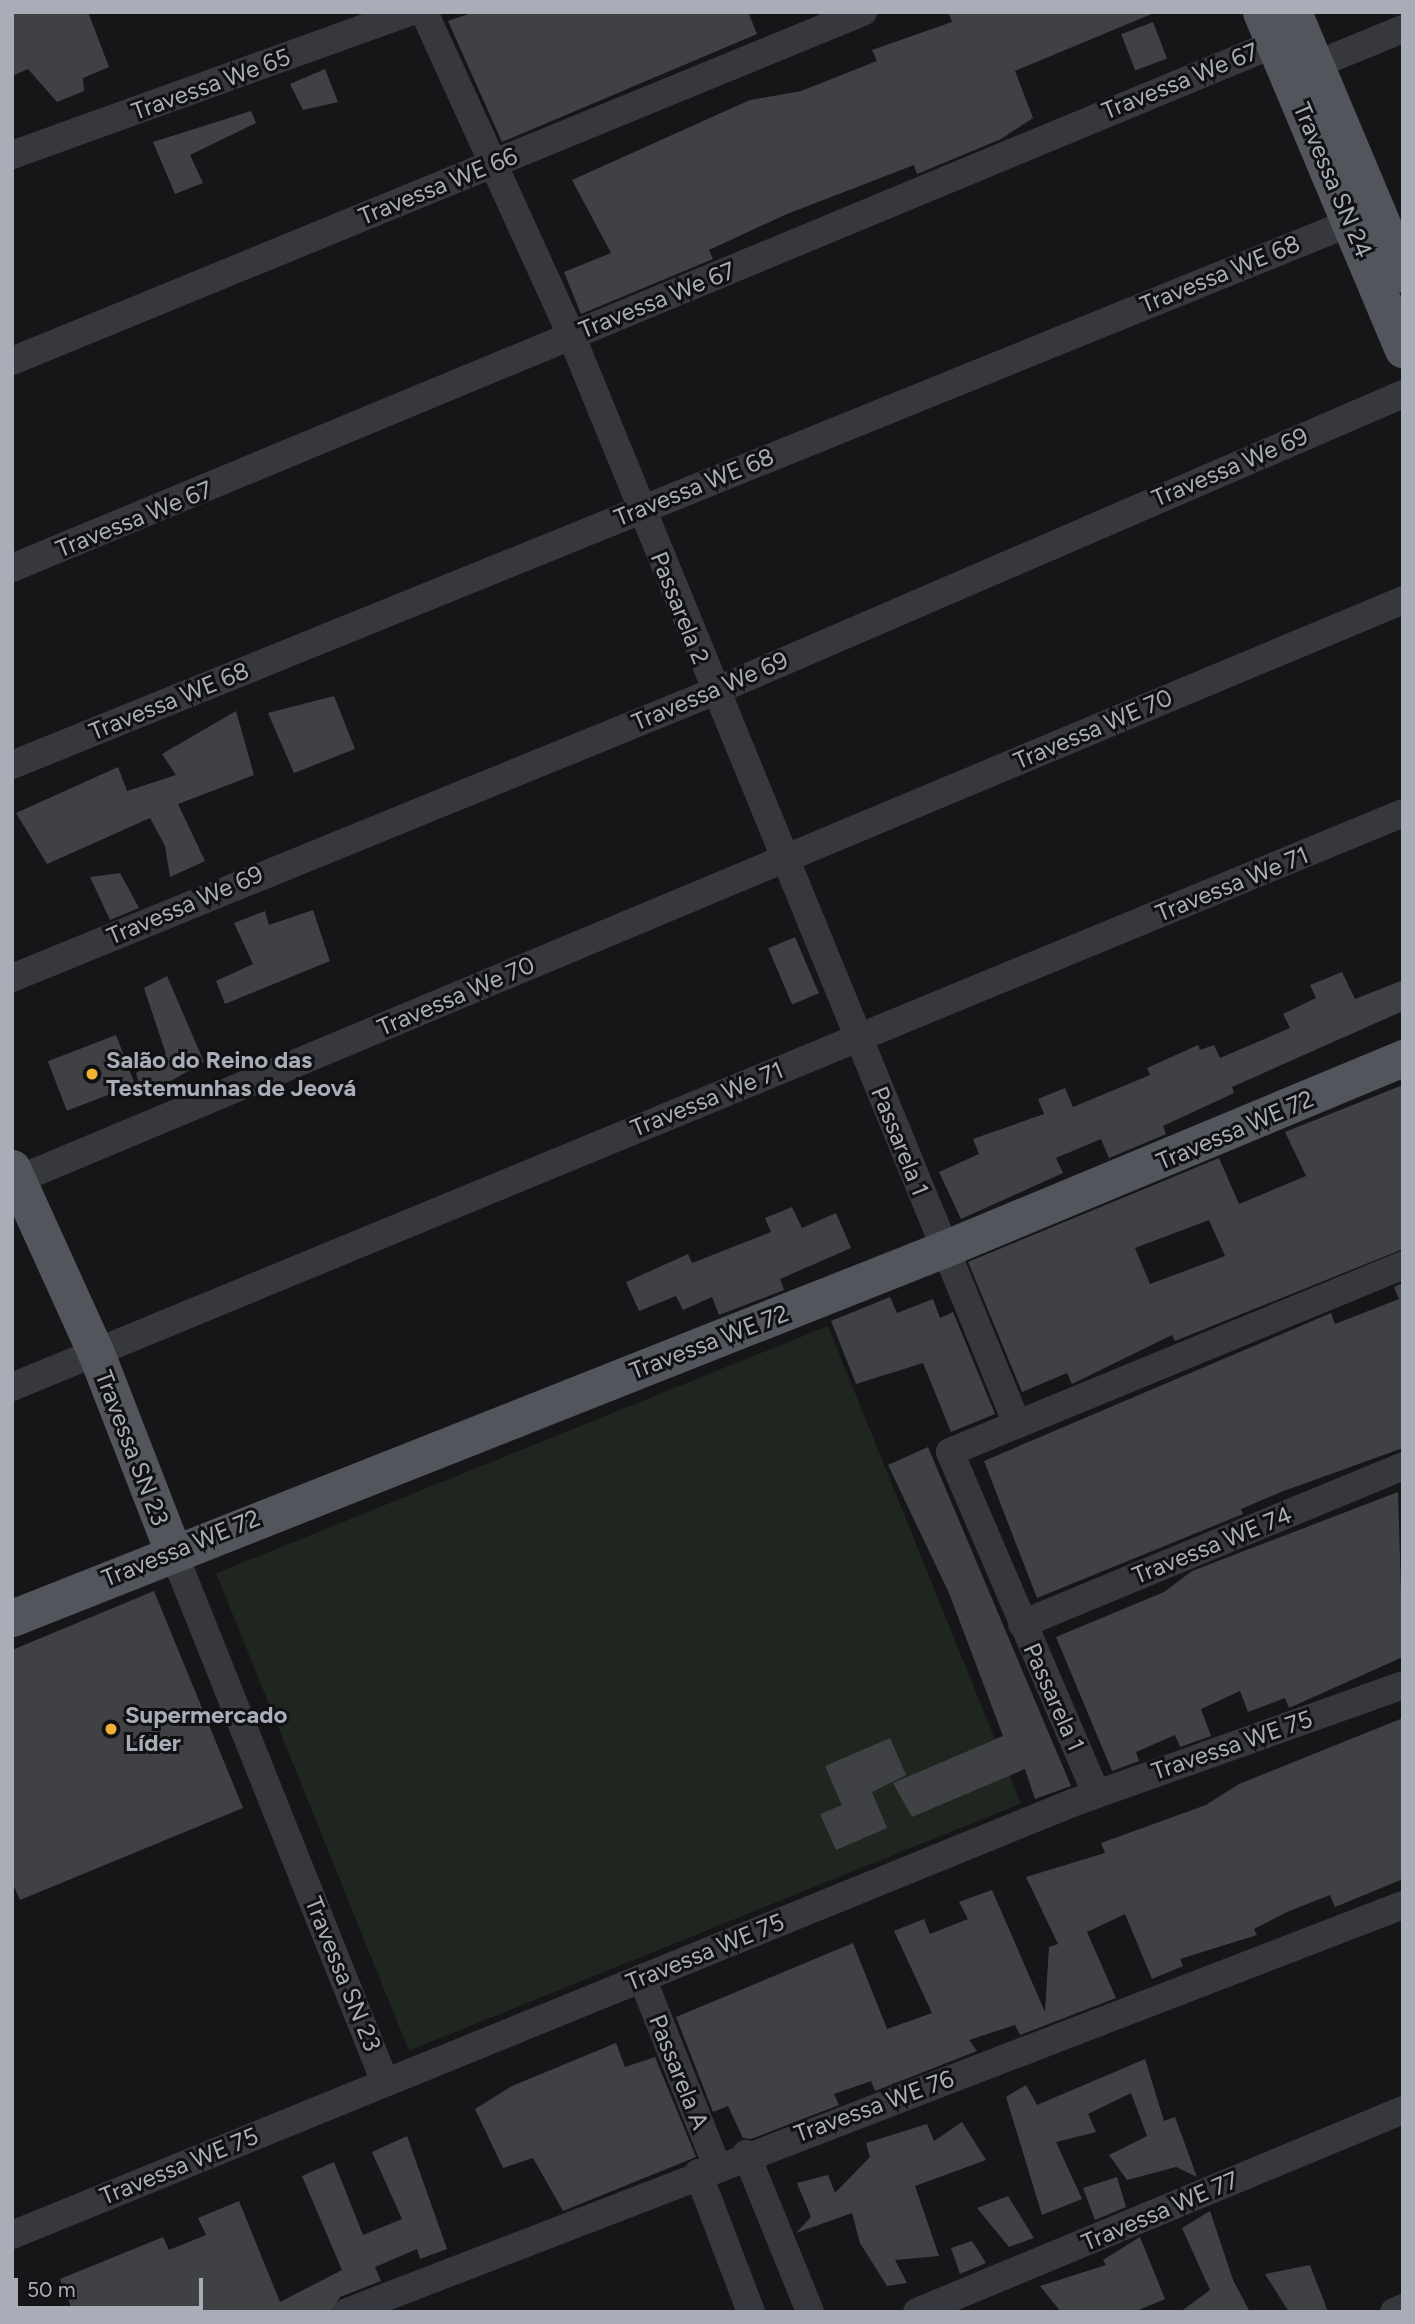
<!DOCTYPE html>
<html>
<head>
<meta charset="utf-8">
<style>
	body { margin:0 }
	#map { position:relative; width:1415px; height:2324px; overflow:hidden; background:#161618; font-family:Figtree,sans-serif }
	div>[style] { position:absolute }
	.green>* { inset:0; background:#1e261f; transform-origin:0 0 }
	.building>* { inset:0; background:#404145; transform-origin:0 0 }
	.minor>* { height:28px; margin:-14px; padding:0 14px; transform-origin:14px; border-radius:14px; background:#37383d }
	.major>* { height:37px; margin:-18.5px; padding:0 18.5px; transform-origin:18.5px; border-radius:18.5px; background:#53555c }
	.dots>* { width:19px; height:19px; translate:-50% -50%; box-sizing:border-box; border:4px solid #111113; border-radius:50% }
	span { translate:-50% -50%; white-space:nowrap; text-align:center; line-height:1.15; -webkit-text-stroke:6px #111113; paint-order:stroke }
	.street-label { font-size:24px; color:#a8adb8 }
	.poi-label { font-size:24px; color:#a8adb8; font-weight:700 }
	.left { translate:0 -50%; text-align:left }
	.frame { position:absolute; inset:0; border:14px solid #a8adb8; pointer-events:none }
	.scale { position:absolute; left:14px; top:2278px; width:189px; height:32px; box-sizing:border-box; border:4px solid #a8adb8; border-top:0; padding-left:9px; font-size:21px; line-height:24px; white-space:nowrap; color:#a8adb8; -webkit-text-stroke:5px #111113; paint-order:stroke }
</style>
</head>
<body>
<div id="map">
	<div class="green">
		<i style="left:828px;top:1326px;width:515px;height:660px;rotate:68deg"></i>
	</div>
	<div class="building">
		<i style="clip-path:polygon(12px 12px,88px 12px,109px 67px,83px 78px,84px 91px,57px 102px,28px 69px,12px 76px)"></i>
		<i style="clip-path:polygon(474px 12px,748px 12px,757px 34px,502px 142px,448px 21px)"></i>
		<i style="clip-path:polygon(948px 12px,1154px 13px,1015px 71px,1033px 118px,1001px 139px,917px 174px,914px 165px,787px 214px,709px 250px,713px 259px,581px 314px,564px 272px,611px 253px,572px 180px,750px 100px,801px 91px,877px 61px,872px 50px,952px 22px)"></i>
		<i style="left:1153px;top:22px;width:39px;height:34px;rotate:69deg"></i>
		<i style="clip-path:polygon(325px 69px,338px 102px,303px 110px,290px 84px)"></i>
		<i style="clip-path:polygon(251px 111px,256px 123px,190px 155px,203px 183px,175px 194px,153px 142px)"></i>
		<i style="clip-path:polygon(334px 696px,355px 749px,294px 773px,268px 713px)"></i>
		<i style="clip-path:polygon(236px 711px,254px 775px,178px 804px,205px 861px,170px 877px,165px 846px,150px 818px,47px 864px,16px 813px,118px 767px,127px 791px,176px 775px,162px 754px)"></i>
		<i style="clip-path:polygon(120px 873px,139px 908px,110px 920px,90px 877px)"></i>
		<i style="clip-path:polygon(313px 910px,330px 961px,225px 1004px,216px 981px,253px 964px,234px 923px,265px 911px,269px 925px)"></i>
		<i style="left:795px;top:937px;width:61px;height:29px;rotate:67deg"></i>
		<i style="clip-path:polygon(1342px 972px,1355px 999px,1403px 980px,1403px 1011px,1232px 1087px,1234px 1093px,1163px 1126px,1166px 1134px,1109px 1158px,1101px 1139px,1056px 1158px,1063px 1173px,961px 1219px,939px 1172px,979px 1154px,973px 1139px,1044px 1114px,1038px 1099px,1065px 1088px,1073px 1107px,1150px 1075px,1147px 1068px,1198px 1045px,1200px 1050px,1214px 1045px,1220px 1058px,1290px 1028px,1283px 1014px,1316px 998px,1310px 985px)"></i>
		<i style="clip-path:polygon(167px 976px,204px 1062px,143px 1097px,136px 1073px,166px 1054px,144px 988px)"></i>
		<i style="left:116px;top:1035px;width:53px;height:73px;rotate:69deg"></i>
		<i style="clip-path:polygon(evenodd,1403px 1085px,1403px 1249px,1175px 1341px,1172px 1335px,1072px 1384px,1067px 1373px,1022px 1392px,968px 1262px,1219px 1158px,1239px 1204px,1306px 1176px,1285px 1132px,1403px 1085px,1209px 1220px,1225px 1256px,1150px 1284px,1135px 1248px,1209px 1220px)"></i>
		<i style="clip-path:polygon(792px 1207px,802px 1228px,836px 1213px,851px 1248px,780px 1279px,784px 1290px,719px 1315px,712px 1297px,683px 1310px,676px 1296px,639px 1311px,626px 1282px,688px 1254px,692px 1263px,771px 1232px,765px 1218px)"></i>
		<i style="clip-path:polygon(1403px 1283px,1403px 1448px,1281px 1492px,1241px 1509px,1243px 1514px,1037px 1598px,984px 1461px,1331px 1313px,1335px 1324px,1399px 1299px,1394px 1287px)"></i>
		<i style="clip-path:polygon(890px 1297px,897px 1313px,933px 1299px,940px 1318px,953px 1312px,995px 1414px,951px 1432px,923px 1363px,856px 1384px,831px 1321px)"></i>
		<i style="clip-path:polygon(928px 1447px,1071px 1786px,1035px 1799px,1025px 1769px,912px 1817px,893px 1783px,1003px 1736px,949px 1593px,888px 1465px)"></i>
		<i style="clip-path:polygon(1398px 1492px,1403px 1657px,1289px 1708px,1285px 1698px,1248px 1712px,1240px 1691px,1201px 1709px,1211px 1736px,1180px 1747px,1175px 1735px,1136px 1752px,1139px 1761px,1112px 1771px,1056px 1637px,1164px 1592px,1192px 1571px)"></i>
		<i style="clip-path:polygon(154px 1591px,243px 1808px,20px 1900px,12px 1882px,12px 1650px)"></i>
		<i style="clip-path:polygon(1403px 1718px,1403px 1879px,1335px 1907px,1330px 1895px,1287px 1912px,1254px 1929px,1257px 1935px,1180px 1959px,1183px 1966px,1152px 1979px,1125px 1914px,1087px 1932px,1116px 1998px,1020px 2035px,1015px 2025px,969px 2040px,977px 2051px,875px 2091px,871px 2081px,834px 2094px,839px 2105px,751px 2139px,743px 2138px,728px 2106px,713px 2112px,676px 2017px,853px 1943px,887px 2029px,932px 2013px,894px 1931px,924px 1919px,930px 1934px,968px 1919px,959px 1902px,992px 1890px,1045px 2012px,1049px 1947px,1058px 1944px,1026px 1877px,1105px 1853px,1101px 1843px,1206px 1805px,1239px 1784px)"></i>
		<i style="clip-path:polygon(890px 1738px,906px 1775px,872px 1792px,887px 1828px,836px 1850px,820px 1814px,842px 1805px,825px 1766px)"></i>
		<i style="clip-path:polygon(616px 2043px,625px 2067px,655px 2057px,696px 2157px,563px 2211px,533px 2158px,503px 2168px,475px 2109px,512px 2086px)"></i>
		<i style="clip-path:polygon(1145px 2059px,1164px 2121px,1175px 2117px,1197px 2177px,1176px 2167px,1127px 2180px,1109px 2155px,1147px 2136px,1131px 2093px,1088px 2114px,1096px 2132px,1056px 2142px,1082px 2199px,1042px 2215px,1006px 2097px,1026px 2085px,1037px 2105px)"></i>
		<i style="clip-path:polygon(962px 2122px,986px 2160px,915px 2186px,939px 2256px,895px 2260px,907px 2283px,887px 2286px,860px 2243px,852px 2213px,796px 2233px,811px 2217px,797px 2183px,828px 2175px,835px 2193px,870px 2157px,866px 2143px,927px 2124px,934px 2141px)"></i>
		<i style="clip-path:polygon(407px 2136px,447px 2249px,420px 2259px,417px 2249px,375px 2267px,381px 2281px,340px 2297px,331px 2312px,73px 2312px,60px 2279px,163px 2237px,169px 2250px,206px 2235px,198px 2218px,239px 2201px,280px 2302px,342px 2270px,302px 2176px,334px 2162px,363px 2235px,402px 2219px,372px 2152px)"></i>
		<i style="clip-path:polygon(1117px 2177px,1126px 2207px,1095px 2220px,1083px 2188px)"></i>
		<i style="clip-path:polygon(1008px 2196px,1034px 2238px,1009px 2247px,977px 2208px)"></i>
		<i style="clip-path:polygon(1210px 2211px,1233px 2280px,1250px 2312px,1180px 2312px,1210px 2290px,1182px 2228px)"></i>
		<i style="clip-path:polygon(1140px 2237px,1165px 2299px,1134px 2312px,1061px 2312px,1040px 2286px,1106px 2265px,1103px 2260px)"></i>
		<i style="clip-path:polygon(972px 2241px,986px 2263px,960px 2274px,951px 2248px)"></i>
		<i style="clip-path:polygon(1310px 2265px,1328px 2312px,1289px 2312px,1265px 2274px)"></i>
	</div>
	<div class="minor">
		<i style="left:424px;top:12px;width:355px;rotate:65.5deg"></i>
		<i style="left:571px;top:335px;width:1177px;rotate:67.73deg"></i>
		<i style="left:1298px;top:72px;width:113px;rotate:-22.3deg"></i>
		<i style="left:12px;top:155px;width:423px;rotate:-19.8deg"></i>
		<i style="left:12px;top:361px;width:920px;rotate:-22.3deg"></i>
		<i style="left:12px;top:568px;width:1387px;rotate:-22.55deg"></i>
		<i style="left:12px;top:765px;width:1464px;rotate:-22.06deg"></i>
		<i style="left:12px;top:978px;width:757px;rotate:-22.19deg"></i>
		<i style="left:713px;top:692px;width:752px;rotate:-23.36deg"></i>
		<i style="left:12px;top:1182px;width:1508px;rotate:-22.7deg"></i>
		<i style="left:12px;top:1387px;width:1505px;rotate:-22.42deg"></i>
		<i style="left:172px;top:1549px;width:574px;rotate:68.22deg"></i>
		<i style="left:1022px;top:1624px;width:412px;rotate:-22.5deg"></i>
		<i style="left:1096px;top:1793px;width:371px;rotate:-113.2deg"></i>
		<i style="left:950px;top:1452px;width:490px;rotate:-22.4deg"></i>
		<i style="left:642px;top:1978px;width:202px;rotate:68.3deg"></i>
		<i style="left:746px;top:2154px;width:170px;rotate:67.9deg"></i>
		<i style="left:698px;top:2173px;width:149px;rotate:69.1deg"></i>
		<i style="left:12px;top:2235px;width:1145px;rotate:-22.17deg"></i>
		<i style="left:1072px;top:1803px;width:351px;rotate:-19.6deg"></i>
		<i style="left:347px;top:2312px;width:1132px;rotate:-21.08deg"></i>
		<i style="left:917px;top:2312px;width:526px;rotate:-22.57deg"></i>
		<i style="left:1394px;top:2312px;width:10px;rotate:-24deg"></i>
	</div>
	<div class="major">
		<i style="left:1261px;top:12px;width:366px;rotate:67.2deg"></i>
		<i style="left:1293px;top:12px;width:284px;rotate:67.2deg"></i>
		<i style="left:12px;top:1168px;width:203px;rotate:65.6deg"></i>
		<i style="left:96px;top:1353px;width:210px;rotate:68.8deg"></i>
		<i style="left:12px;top:1618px;width:1002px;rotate:-21.6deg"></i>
		<i style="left:944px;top:1249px;width:497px;rotate:-22.6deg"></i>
	</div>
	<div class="dots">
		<i style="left:92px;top:1074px;background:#f2b134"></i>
		<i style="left:111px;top:1729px;background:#f2b134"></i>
	</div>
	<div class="street-label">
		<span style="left:1180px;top:81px;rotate:-22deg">Travessa We 67</span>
		<span style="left:211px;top:84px;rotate:-20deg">Travessa We 65</span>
		<span style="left:1333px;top:180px;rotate:67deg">Travessa SN 24</span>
		<span style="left:438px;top:186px;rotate:-22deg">Travessa WE 66</span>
		<span style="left:1220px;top:274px;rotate:-22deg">Travessa WE 68</span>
		<span style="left:657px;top:300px;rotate:-22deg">Travessa We 67</span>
		<span style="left:1230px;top:467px;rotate:-23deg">Travessa We 69</span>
		<span style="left:694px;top:487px;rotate:-22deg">Travessa WE 68</span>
		<span style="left:134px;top:519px;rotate:-22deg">Travessa We 67</span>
		<span style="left:680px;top:608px;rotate:68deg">Passarela 2</span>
		<span style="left:710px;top:691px;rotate:-23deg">Travessa We 69</span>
		<span style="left:169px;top:701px;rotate:-22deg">Travessa WE 68</span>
		<span style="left:1093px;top:729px;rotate:-23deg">Travessa WE 70</span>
		<span style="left:1232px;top:884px;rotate:-22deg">Travessa We 71</span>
		<span style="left:185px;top:905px;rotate:-23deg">Travessa We 69</span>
		<span style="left:456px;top:996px;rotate:-23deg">Travessa We 70</span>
		<span style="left:707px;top:1099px;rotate:-22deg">Travessa We 71</span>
		<span style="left:1235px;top:1130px;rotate:-23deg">Travessa WE 72</span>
		<span style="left:900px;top:1141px;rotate:68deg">Passarela 1</span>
		<span style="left:709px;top:1342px;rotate:-21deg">Travessa WE 72</span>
		<span style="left:132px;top:1448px;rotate:69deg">Travessa SN 23</span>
		<span style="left:1212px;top:1545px;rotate:-22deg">Travessa WE 74</span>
		<span style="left:181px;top:1548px;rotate:-22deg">Travessa WE 72</span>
		<span style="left:1054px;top:1697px;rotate:66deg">Passarela 1</span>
		<span style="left:1232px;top:1745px;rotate:-19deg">Travessa WE 75</span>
		<span style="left:705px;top:1952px;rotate:-22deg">Travessa WE 75</span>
		<span style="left:343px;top:1974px;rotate:68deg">Travessa SN 23</span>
		<span style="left:679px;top:2072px;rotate:68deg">Passarela A</span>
		<span style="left:874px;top:2106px;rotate:-20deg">Travessa WE 76</span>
		<span style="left:179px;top:2166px;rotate:-22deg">Travessa WE 75</span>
		<span style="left:1160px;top:2211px;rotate:-23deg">Travessa WE 77</span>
	</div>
	<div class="poi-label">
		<span class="left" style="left:106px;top:1074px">Salão do Reino das<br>Testemunhas de Jeová</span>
		<span class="left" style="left:125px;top:1729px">Supermercado<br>Líder</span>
	</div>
	<div class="frame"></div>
	<div class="scale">50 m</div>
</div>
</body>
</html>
